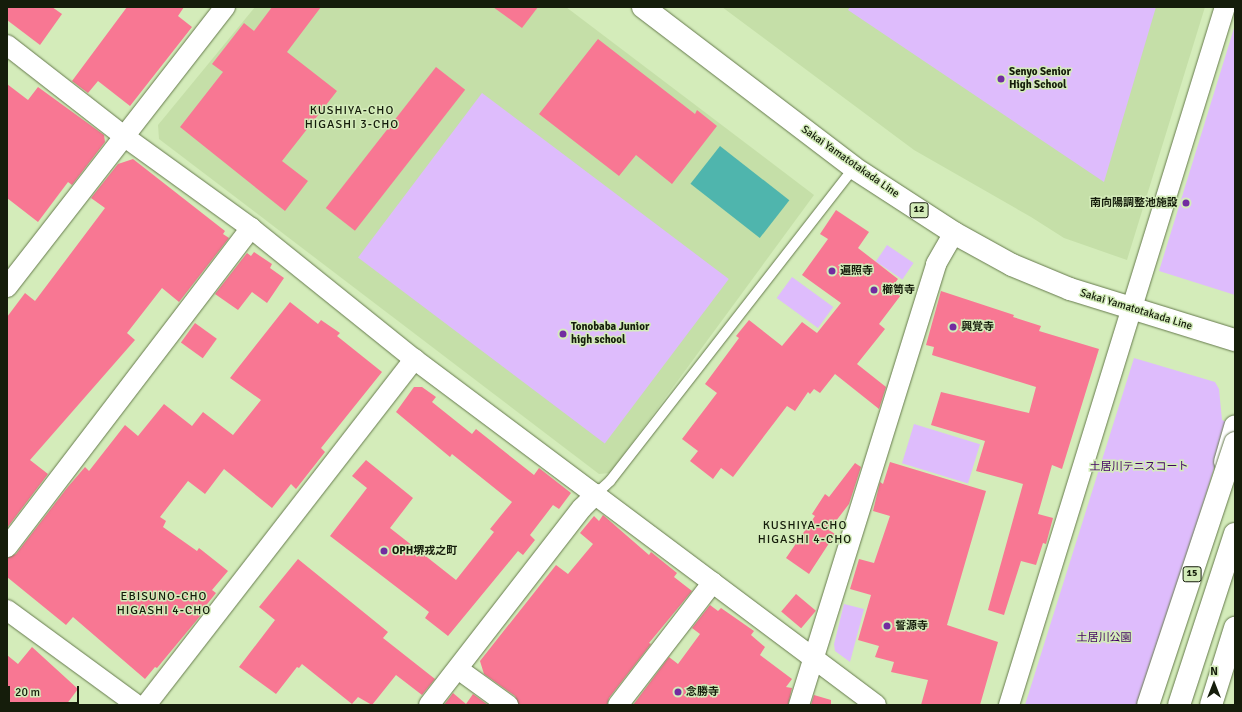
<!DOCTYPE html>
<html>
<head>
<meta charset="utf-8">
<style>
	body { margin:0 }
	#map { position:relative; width:1242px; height:712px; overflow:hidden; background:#d4ecba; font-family:Signika,"Noto Sans JP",sans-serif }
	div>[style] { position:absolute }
	.built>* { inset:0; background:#c5dfa8 }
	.green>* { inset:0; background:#debcfc; transform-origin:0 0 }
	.water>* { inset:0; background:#4fb5ad; transform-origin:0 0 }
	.building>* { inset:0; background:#f87793; transform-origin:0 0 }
	.roads { filter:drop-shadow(0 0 1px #667a4d) drop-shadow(0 0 1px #667a4d) }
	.lane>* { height:10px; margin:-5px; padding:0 5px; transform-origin:5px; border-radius:5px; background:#fff }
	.street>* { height:20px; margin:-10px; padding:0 10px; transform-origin:10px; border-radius:10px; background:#fff }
	.secondary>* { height:22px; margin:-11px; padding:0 11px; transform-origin:11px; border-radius:11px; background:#fff }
	.primary>* { height:22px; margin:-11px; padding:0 11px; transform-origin:11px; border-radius:11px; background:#fff }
	.highway>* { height:22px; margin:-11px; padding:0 11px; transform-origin:11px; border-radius:11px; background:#fff }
	.bridges { filter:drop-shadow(0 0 1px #667a4d) drop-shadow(0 0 1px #667a4d) }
	.highway-bridge>* { height:22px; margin:-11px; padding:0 11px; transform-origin:11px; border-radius:11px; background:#fff }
	.dots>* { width:11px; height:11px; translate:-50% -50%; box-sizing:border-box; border:2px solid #d4ecba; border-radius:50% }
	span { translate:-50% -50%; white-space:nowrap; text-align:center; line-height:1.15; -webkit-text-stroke:3px #d4ecba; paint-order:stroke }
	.shield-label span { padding:1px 3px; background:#d4ecba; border:1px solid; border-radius:3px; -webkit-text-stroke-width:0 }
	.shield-label { font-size:10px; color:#151d0b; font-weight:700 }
	.poi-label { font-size:11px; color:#151d0b; font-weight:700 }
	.left { translate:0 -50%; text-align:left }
	.right { translate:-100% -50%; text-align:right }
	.street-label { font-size:11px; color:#151d0b }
	.park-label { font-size:11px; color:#400062 }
	.neighbourhood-label { font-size:12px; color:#151d0b; letter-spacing:1px }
	.frame { position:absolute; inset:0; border:8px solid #151d0b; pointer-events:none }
	.north { position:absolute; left:1194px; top:664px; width:40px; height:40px; -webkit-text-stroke:3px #d4ecba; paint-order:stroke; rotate:0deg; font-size:11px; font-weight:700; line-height:16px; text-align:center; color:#151d0b }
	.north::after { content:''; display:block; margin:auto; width:14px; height:18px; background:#151d0b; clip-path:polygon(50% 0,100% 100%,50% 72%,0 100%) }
	.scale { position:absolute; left:8px; top:686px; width:71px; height:18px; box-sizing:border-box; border:2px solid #151d0b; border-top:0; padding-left:5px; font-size:12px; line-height:14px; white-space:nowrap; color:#151d0b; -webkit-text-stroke:3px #d4ecba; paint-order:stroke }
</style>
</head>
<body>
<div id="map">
	<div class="built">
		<i style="clip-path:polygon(255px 7px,566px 7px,814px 195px,610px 473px,599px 474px,159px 139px,158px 125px)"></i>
		<i style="clip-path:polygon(722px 7px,1205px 7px,1127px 260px,1064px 238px,1031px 217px,914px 150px)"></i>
	</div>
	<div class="green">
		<i style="clip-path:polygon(850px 7px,1156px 7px,1104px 182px,848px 10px)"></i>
		<i style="clip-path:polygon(1235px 25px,1235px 295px,1159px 271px)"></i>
		<i style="left:482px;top:93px;width:309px;height:206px;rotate:37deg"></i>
		<i style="left:887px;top:245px;width:32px;height:20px;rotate:34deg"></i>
		<i style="left:792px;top:277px;width:51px;height:26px;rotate:36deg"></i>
		<i style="clip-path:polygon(1134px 358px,1215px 382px,1219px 389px,1222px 420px,1228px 423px,1141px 705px,1025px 705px)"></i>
		<i style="left:914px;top:424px;width:69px;height:41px;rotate:17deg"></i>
		<i style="clip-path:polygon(844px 604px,864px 609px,850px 662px,835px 651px,834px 644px)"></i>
	</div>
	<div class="water">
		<i style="left:720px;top:146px;width:88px;height:48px;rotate:38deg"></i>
	</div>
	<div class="building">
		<i style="clip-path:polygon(7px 7px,52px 7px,62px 14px,40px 45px,7px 20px)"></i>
		<i style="clip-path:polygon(127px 7px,184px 7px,178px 16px,192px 27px,130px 106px,98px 81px,88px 93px,72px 81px)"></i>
		<i style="clip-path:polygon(272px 7px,321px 7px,287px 52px,337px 91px,282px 161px,308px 181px,285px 211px,180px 127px,223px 72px,212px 64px,244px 23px,254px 31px)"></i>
		<i style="clip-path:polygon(493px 7px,538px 7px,522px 28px)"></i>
		<i style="clip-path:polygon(598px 39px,695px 114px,697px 110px,717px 126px,672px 184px,636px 155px,619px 176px,539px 114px)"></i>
		<i style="left:436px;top:67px;width:37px;height:179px;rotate:38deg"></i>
		<i style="clip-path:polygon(7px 84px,28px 100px,38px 87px,104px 135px,105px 142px,72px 185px,68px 182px,38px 222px,7px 198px)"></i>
		<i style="clip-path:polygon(133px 159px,225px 231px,223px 234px,229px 238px,179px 302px,162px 288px,127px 333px,135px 340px,30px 460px,48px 474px,7px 528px,7px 317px,25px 293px,35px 301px,105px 208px,91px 198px,118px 164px)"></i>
		<i style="clip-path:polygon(836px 210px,869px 232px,858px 248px,898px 279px,894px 284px,904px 291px,879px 324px,885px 329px,857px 364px,886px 387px,879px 409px,835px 374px,820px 393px,814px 389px,810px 394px,808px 392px,795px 411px,787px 406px,733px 477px,721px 468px,713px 479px,690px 461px,698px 451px,682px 439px,717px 393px,705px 384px,739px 338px,736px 336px,749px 320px,782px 346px,802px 322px,817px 333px,841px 303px,802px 275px,828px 239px,820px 234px)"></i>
		<i style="clip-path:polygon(254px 252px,272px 264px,270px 268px,284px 278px,267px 303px,252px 292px,238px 310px,215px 294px,247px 253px,251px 256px)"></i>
		<i style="clip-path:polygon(941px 291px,1014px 315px,1013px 317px,1041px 326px,1039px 331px,1099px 349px,1062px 469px,1052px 465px,1038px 514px,1053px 518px,1046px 544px,1043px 543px,1036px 565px,1021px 561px,1004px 615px,988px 610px,1023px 484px,976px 471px,985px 441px,931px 425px,941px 392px,1029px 413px,1036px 387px,932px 355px,934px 347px,926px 345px)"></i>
		<i style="clip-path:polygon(290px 302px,318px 324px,321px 320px,340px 333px,337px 336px,382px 372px,321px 448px,325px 452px,296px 489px,291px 484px,272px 508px,224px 469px,205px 494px,188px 481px,160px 517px,166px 521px,163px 527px,197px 551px,199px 548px,228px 571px,212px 590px,216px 593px,200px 613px,201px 615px,157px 668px,155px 667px,145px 679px,73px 617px,66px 625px,7px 577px,7px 558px,16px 554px,67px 488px,85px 467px,89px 471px,125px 425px,138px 436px,164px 404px,192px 426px,203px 412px,233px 435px,261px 400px,230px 378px)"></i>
		<i style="left:195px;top:323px;width:27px;height:24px;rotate:36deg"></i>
		<i style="clip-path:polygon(414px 387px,422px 387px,436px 397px,432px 402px,472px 434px,476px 429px,534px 475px,539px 468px,571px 493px,559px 509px,553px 505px,530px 535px,535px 540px,523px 555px,518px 551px,448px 636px,425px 618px,429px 612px,330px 536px,367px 488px,352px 476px,366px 460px,413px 498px,390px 528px,456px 580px,494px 532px,490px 529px,512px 502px,452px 454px,450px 457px,396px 412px)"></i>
		<i style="clip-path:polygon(890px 462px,986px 491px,947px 625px,998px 642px,980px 705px,921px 705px,928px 680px,891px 672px,894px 662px,875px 657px,879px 646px,858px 640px,871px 595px,850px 589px,859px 559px,874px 563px,890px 516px,873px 511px,880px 482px,883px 484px)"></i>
		<i style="clip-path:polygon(855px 463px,861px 467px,849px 504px,829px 530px,835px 534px,809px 574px,786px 558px,815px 516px,812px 514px,825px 494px,829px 497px)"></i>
		<i style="clip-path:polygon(603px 515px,649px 555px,651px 552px,677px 573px,674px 577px,692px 591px,649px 643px,651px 644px,609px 698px,607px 705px,519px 705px,515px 696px,484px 674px,480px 661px,556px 565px,568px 574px,593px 544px,580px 533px,594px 516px,599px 521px)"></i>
		<i style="clip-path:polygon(298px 559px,388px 632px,383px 638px,435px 679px,422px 695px,396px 675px,372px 705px,358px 697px,352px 704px,302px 664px,299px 668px,297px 667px,276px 694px,239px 667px,275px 620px,259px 607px)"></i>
		<i style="left:796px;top:594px;width:26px;height:23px;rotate:40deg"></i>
		<i style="clip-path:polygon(710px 605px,718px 611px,721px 608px,754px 631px,751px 635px,765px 647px,760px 655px,792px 679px,786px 687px,792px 688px,788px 705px,633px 705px,669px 657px,678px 664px,700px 634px,692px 628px)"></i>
		<i style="clip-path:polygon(32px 647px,78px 689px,66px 705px,7px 705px,7px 655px,18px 664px)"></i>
		<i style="clip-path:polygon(453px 693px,466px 704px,473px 694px,488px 705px,444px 705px)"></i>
		<i style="clip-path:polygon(814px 695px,831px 700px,831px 705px,811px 705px)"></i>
	</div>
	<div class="roads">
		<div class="lane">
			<i style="left:596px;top:494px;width:19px;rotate:-43deg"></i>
			<i style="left:610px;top:481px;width:397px;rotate:-52.1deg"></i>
		</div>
		<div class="street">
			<i style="left:7px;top:45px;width:150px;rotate:37.9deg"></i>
			<i style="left:125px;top:137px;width:155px;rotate:35.8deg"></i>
			<i style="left:251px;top:228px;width:209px;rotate:38.8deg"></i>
			<i style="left:414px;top:359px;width:577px;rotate:36.83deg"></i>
			<i style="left:7px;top:287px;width:355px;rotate:-52.1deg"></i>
			<i style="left:7px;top:547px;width:402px;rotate:-52.6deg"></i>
			<i style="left:7px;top:610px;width:161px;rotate:36.2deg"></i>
			<i style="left:458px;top:669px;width:62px;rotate:35.8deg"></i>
			<i style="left:146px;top:705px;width:438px;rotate:-52.2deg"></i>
			<i style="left:429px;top:705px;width:249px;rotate:-52.2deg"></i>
			<i style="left:582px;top:508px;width:20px;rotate:-45deg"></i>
			<i style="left:618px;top:705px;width:155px;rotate:-52.3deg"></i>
			<i style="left:799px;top:705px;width:462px;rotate:-72.7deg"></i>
			<i style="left:936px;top:264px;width:36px;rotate:-60deg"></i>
			<i style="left:1009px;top:705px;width:731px;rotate:-72.81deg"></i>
		</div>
		<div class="secondary">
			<i style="left:1225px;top:462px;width:37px;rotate:-74deg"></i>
		</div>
		<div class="primary">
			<i style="left:643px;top:7px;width:265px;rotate:37.3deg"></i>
			<i style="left:854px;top:168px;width:119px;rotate:33deg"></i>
			<i style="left:954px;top:233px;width:66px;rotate:28.9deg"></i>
			<i style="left:1012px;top:265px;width:63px;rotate:22.5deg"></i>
			<i style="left:1070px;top:289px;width:173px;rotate:17.2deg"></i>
		</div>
		<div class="highway">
			<i style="left:1179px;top:705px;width:180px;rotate:-71.9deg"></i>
			<i style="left:1211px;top:705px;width:81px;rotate:-72.7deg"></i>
		</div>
	</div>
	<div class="bridges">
		<div class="highway-bridge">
			<i style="left:1148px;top:705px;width:276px;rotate:-71.6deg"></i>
		</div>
	</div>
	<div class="dots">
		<i style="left:1001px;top:79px;background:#722ca0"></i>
		<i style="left:1186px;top:203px;background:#722ca0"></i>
		<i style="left:832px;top:271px;background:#722ca0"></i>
		<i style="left:874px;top:290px;background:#722ca0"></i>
		<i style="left:953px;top:327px;background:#722ca0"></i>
		<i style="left:563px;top:334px;background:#722ca0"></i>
		<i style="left:384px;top:551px;background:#722ca0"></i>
		<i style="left:887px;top:626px;background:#722ca0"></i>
		<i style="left:678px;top:692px;background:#722ca0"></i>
	</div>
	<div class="shield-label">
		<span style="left:919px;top:210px">12</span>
		<span style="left:1192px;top:574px">15</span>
	</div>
	<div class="poi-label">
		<span class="left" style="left:1009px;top:79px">Senyo Senior<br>High School</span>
		<span class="right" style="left:1178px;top:203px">南向陽調整池施設</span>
		<span class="left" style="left:840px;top:271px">遍照寺</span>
		<span class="left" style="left:882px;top:290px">櫛笥寺</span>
		<span class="left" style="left:961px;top:327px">興覚寺</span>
		<span class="left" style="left:571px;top:334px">Tonobaba Junior<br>high school</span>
		<span class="left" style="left:392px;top:551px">OPH堺戎之町</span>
		<span class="left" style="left:895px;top:626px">誓源寺</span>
		<span class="left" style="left:686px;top:692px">念勝寺</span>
	</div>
	<div class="street-label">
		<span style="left:850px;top:162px;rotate:35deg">Sakai Yamatotakada Line</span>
		<span style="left:1136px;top:310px;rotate:17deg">Sakai Yamatotakada Line</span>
	</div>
	<div class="park-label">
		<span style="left:1139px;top:467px">土居川テニスコート</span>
		<span style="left:1104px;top:638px">土居川公園</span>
	</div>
	<div class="neighbourhood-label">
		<span style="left:352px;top:118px">KUSHIYA-CHO<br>HIGASHI 3-CHO</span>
		<span style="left:805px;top:533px">KUSHIYA-CHO<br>HIGASHI 4-CHO</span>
		<span style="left:164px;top:604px">EBISUNO-CHO<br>HIGASHI 4-CHO</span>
	</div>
	<div class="frame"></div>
	<div class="north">N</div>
	<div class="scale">20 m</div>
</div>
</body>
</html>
